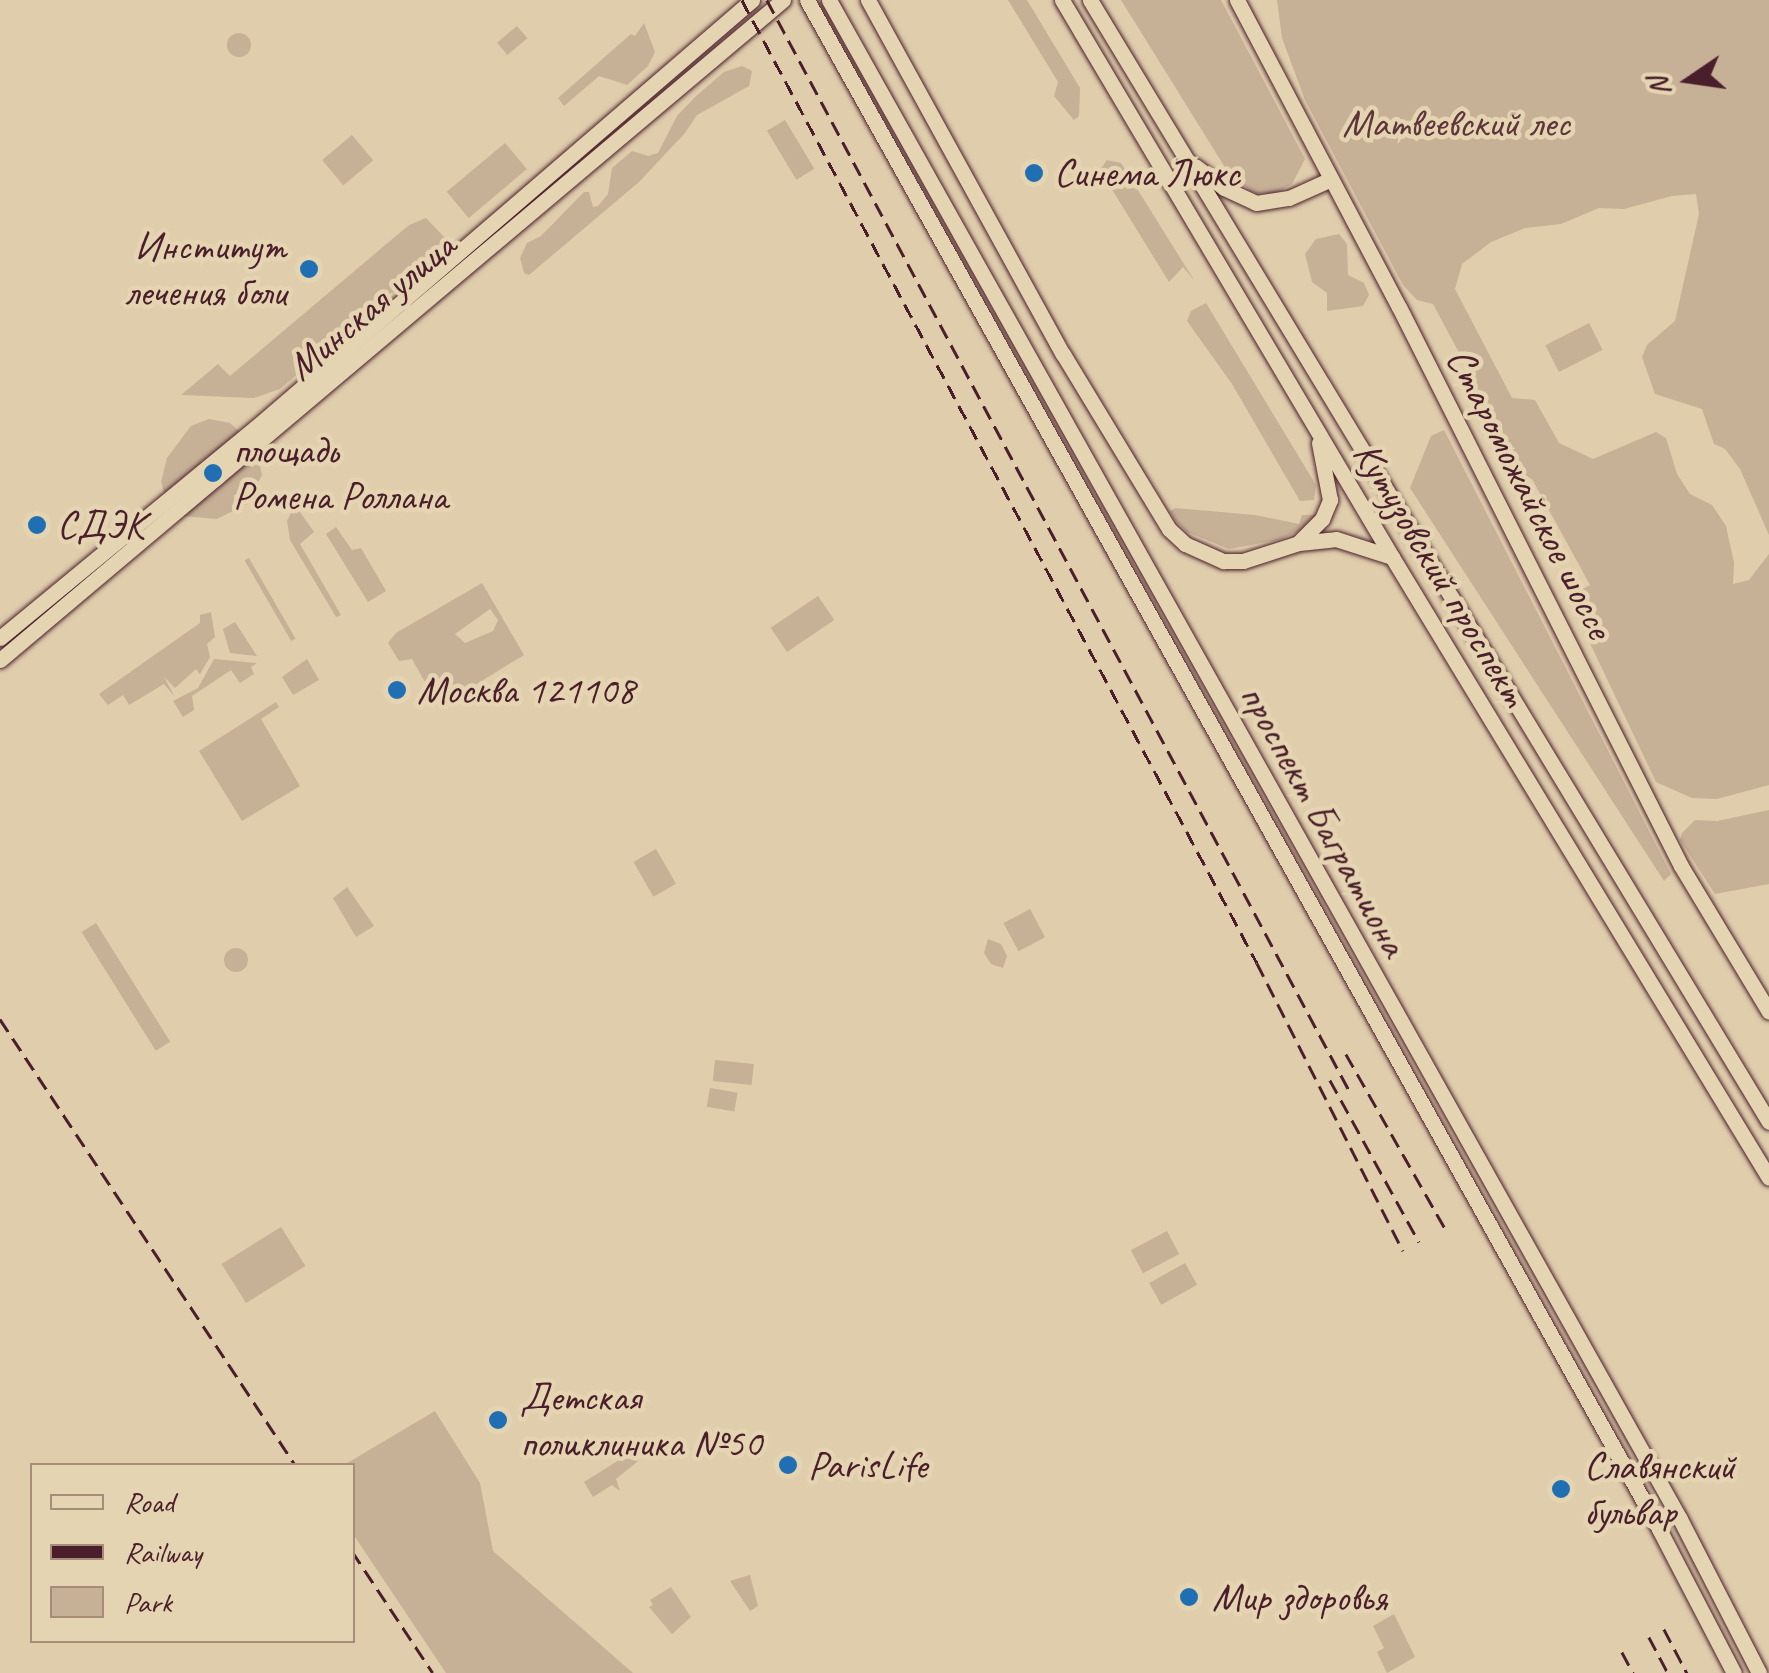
<!DOCTYPE html>
<html>
<head>
<meta charset="utf-8">
<style>
	body { margin:0 }
	#map { position:relative; width:1769px; height:1673px; overflow:hidden; background:#dfcdac; font-family:Caveat,sans-serif }
	div>[style] { position:absolute }
	.green>* { inset:0; background:#c6b096; transform-origin:0 0 }
	.round { border-radius:50% }
	.roads { filter:drop-shadow(0 0 2px #4a1f2b) drop-shadow(0 0 2px #4a1f2b) }
	.major>* { height:15px; margin:-7.5px; padding:0 7.5px; transform-origin:7.5px; border-radius:7.5px; background:#e5d4b1 }
	.rail>* { height:2.5px; margin-top:-1.25px; transform-origin:0; background:repeating-linear-gradient(90deg,#4a1f2b 0 15px,transparent 0 23px) }
	.dots>* { width:28px; height:28px; translate:-50% -50%; box-sizing:border-box; border:5px solid #e5d4b1; border-radius:50% }
	span { translate:-50% -50%; white-space:nowrap; text-align:center; line-height:1.15; -webkit-text-stroke:9px #e5d4b1; paint-order:stroke }
	.park-label { font-size:40px; color:#5d353b }
	.poi-label { font-size:40px; color:#4a1f2b }
	.left { translate:0 -50%; text-align:left }
	.right { translate:-100% -50%; text-align:right }
	.street-label { font-size:40px; color:#4a1f2b }
	.legend { position:absolute; left:30px; top:1463px; width:325px; height:180px; box-sizing:border-box; background:#e5d4b1; border:2px solid #a78c7b; margin:0; padding:12px 18px; list-style:none; font-size:30px; color:#4a1f2b }
	.legend li { display:flex; align-items:center; gap:20px; height:50px }
	.legend b { width:50px; border:2px solid #a78c7b }
	.north { position:absolute; left:1639px; top:30px; width:100px; height:100px; -webkit-text-stroke:8px #e5d4b1; paint-order:stroke; rotate:257deg; font-size:28px; font-weight:700; line-height:40px; text-align:center; color:#4a1f2b }
	.north::after { content:''; display:block; margin:auto; width:35px; height:45px; background:#4a1f2b; clip-path:polygon(50% 0,100% 100%,50% 72%,0 100%) }
</style>
</head>
<body>
<div id="map">
	<div class="green">
		<i style="clip-path:polygon(1008px 0,1027px 0,1080px 88px,1079px 116px,1074px 120px,1054px 96px,1058px 82px)"></i>
		<i style="clip-path:polygon(1121px 0,1221px 0,1305px 159px,1292px 184px,1275px 194px,1255px 193px,1231px 177px)"></i>
		<i style="clip-path:polygon(1277px 0,1769px 0,1769px 535px,1740px 469px,1725px 449px,1714px 444px,1702px 409px,1655px 394px,1642px 357px,1647px 345px,1675px 321px,1699px 214px,1696px 194px,1672px 196px,1624px 209px,1599px 208px,1561px 224px,1525px 228px,1491px 242px,1462px 264px,1455px 289px,1512px 398px,1535px 400px,1559px 443px,1593px 459px,1656px 432px,1666px 438px,1677px 474px,1690px 494px,1712px 505px,1726px 526px,1734px 563px,1733px 584px,1749px 580px,1769px 554px,1769px 785px,1717px 799px,1692px 798px,1656px 782px,1568px 597px,1590px 585px,1532px 479px,1525px 476px,1516px 484px,1510px 479px,1511px 467px,1470px 395px,1471px 375px,1433px 304px,1417px 300px,1403px 285px,1305px 100px,1282px 38px)"></i>
		<i style="clip-path:polygon(644px 23px,655px 52px,648px 66px,627px 85px,599px 76px,564px 106px,558px 98px,631px 34px,635px 36px)"></i>
		<i style="left:517px;top:26px;width:16px;height:26px;rotate:50deg"></i>
		<i class="round" style="left:227px;top:33px;width:24px;height:24px"></i>
		<i style="clip-path:polygon(742px 66px,752px 71px,749px 86px,697px 115px,685px 133px,639px 182px,529px 275px,524px 273px,520px 258px,527px 243px,541px 236px,584px 192px,589px 192px,593px 207px,598px 206px,608px 194px,612px 168px,632px 151px,648px 156px,658px 153px,677px 116px,695px 97px,724px 72px)"></i>
		<i style="left:785px;top:120px;width:57px;height:21px;rotate:59deg"></i>
		<i style="left:352px;top:135px;width:33px;height:39px;rotate:50deg"></i>
		<i style="left:505px;top:143px;width:34px;height:76px;rotate:50deg"></i>
		<i style="clip-path:polygon(1107px 160px,1121px 163px,1194px 280px,1183px 267px,1169px 282px,1100px 170px)"></i>
		<i style="clip-path:polygon(426px 218px,446px 239px,414px 275px,280px 389px,254px 398px,181px 395px,218px 364px,230px 376px,409px 225px)"></i>
		<i style="clip-path:polygon(1339px 234px,1347px 244px,1348px 275px,1364px 283px,1369px 295px,1363px 306px,1327px 311px,1327px 293px,1312px 282px,1305px 254px,1316px 239px)"></i>
		<i style="clip-path:polygon(1206px 303px,1316px 485px,1314px 500px,1300px 501px,1232px 384px,1187px 321px,1191px 311px)"></i>
		<i style="left:1589px;top:323px;width:30px;height:49px;rotate:63deg"></i>
		<i style="clip-path:polygon(209px 419px,230px 423px,240px 432px,165px 496px,161px 482px,167px 458px,191px 426px)"></i>
		<i style="clip-path:polygon(1444px 430px,1671px 874px,1664px 881px,1410px 488px,1431px 436px)"></i>
		<i style="clip-path:polygon(257px 451px,262px 475px,247px 504px,217px 519px,183px 516px)"></i>
		<i style="clip-path:polygon(295px 505px,314px 532px,300px 544px,341px 615px,336px 617px,290px 540px,287px 521px)"></i>
		<i style="clip-path:polygon(1175px 508px,1255px 515px,1299px 524px,1302px 515px,1318px 515px,1304px 529px,1278px 540px,1229px 549px,1187px 532px,1175px 520px,1170px 511px)"></i>
		<i style="clip-path:polygon(336px 527px,352px 550px,361px 548px,386px 591px,368px 602px,326px 534px)"></i>
		<i style="left:249px;top:558px;width:93px;height:5px;rotate:60deg"></i>
		<i style="clip-path:polygon(evenodd,482px 583px,524px 655px,439px 707px,412px 659px,399px 661px,388px 643px,396px 633px,482px 583px,490px 609px,498px 620px,493px 631px,465px 643px,455px 634px,490px 609px)"></i>
		<i style="left:818px;top:596px;width:29px;height:57px;rotate:56deg"></i>
		<i style="clip-path:polygon(211px 612px,215px 637px,207px 644px,210px 657px,200px 674px,196px 669px,175px 688px,164px 677px,175px 697px,164px 684px,129px 705px,123px 695px,108px 705px,99px 694px,200px 623px,200px 615px)"></i>
		<i style="clip-path:polygon(235px 622px,257px 656px,230px 653px,223px 629px)"></i>
		<i style="clip-path:polygon(214px 659px,257px 663px,251px 667px,254px 674px,240px 683px,231px 670px,192px 696px,194px 710px,183px 717px,173px 701px,198px 688px)"></i>
		<i style="clip-path:polygon(307px 659px,319px 680px,293px 695px,282px 677px)"></i>
		<i style="clip-path:polygon(276px 702px,279px 707px,261px 719px,300px 786px,242px 821px,199px 751px)"></i>
		<i style="clip-path:polygon(1769px 810px,1769px 884px,1715px 894px,1680px 840px,1682px 833px,1695px 820px,1717px 821px)"></i>
		<i style="left:656px;top:849px;width:40px;height:26px;rotate:60deg"></i>
		<i style="clip-path:polygon(347px 887px,374px 926px,356px 937px,333px 898px)"></i>
		<i style="left:1030px;top:909px;width:32px;height:30px;rotate:62deg"></i>
		<i style="left:96px;top:923px;width:140px;height:17px;rotate:58deg"></i>
		<i style="clip-path:polygon(988px 939px,1001px 944px,1007px 956px,1003px 968px,991px 964px,984px 953px)"></i>
		<i class="round" style="left:224px;top:948px;width:24px;height:24px"></i>
		<i style="left:715px;top:1060px;width:39px;height:21px;rotate:6deg"></i>
		<i style="left:710px;top:1088px;width:28px;height:19px;rotate:10deg"></i>
		<i style="left:281px;top:1227px;width:46px;height:70px;rotate:58deg"></i>
		<i style="left:1167px;top:1231px;width:26px;height:41px;rotate:62deg"></i>
		<i style="left:1185px;top:1263px;width:25px;height:41px;rotate:61deg"></i>
		<i style="clip-path:polygon(435px 1411px,480px 1483px,493px 1551px,633px 1673px,446px 1673px,353px 1534px,352px 1466px,344px 1465px)"></i>
		<i style="clip-path:polygon(632px 1452px,638px 1461px,616px 1479px,620px 1491px,612px 1485px,593px 1497px,584px 1482px)"></i>
		<i style="clip-path:polygon(750px 1575px,758px 1606px,750px 1611px,730px 1581px)"></i>
		<i style="clip-path:polygon(671px 1587px,691px 1617px,672px 1634px,649px 1607px,653px 1605px,650px 1600px)"></i>
		<i style="clip-path:polygon(1394px 1614px,1415px 1657px,1387px 1673px,1377px 1652px,1384px 1648px,1373px 1626px)"></i>
	</div>
	<div class="roads">
		<div class="major">
			<i style="left:807px;top:0;width:1750px;rotate:60.87deg"></i>
			<i style="left:1659px;top:1529px;width:162px;rotate:62.5deg"></i>
			<i style="left:829px;top:0;width:1741px;rotate:60.74deg"></i>
			<i style="left:1680px;top:1519px;width:173px;rotate:62.8deg"></i>
			<i style="left:868px;top:0;width:404px;rotate:61.2deg"></i>
			<i style="left:1063px;top:354px;width:205px;rotate:58.8deg"></i>
			<i style="left:1169px;top:529px;width:22px;rotate:43deg"></i>
			<i style="left:1185px;top:544px;width:42px;rotate:24.1deg"></i>
			<i style="left:1223px;top:561px;width:20px"></i>
			<i style="left:1243px;top:561px;width:59px;rotate:-17.8deg"></i>
			<i style="left:1299px;top:543px;width:37px;rotate:-6deg"></i>
			<i style="left:1336px;top:539px;width:59px;rotate:17.8deg"></i>
			<i style="left:1062px;top:0;width:647px;rotate:59.35deg"></i>
			<i style="left:1392px;top:557px;width:726px;rotate:58.74deg"></i>
			<i style="left:1090px;top:0;width:1311px;rotate:58.82deg"></i>
			<i style="left:1237px;top:0;width:347px;rotate:62.2deg"></i>
			<i style="left:1399px;top:307px;width:626px;rotate:63.23deg"></i>
			<i style="left:1681px;top:866px;width:170px;rotate:58.9deg"></i>
			<i style="left:1195px;top:166px;width:36px;rotate:37deg"></i>
			<i style="left:1224px;top:188px;width:35px;rotate:25deg"></i>
			<i style="left:1256px;top:203px;width:33px;rotate:-9deg"></i>
			<i style="left:1289px;top:198px;width:44px;rotate:-24.2deg"></i>
			<i style="left:1299px;top:542px;width:33px;rotate:-45deg"></i>
			<i style="left:1322px;top:519px;width:21px;rotate:-67deg"></i>
			<i style="left:1330px;top:500px;width:58px;rotate:-100.9deg"></i>
			<i style="left:0;top:638px;width:330px;rotate:-39.5deg"></i>
			<i style="left:255px;top:428px;width:656px;rotate:-40.73deg"></i>
			<i style="left:0;top:660px;width:1024px;rotate:-40.13deg"></i>
		</div>
	</div>
	<div class="rail">
		<i style="left:742px;top:0;width:1092px;rotate:61.86deg"></i>
		<i style="left:1257px;top:963px;width:323px;rotate:63.1deg"></i>
		<i style="left:767px;top:0;width:1238px;rotate:61.9deg"></i>
		<i style="left:0;top:1019px;width:536px;rotate:56.49deg"></i>
		<i style="left:1346px;top:1054px;width:200px;rotate:60.4deg"></i>
		<i style="left:1330px;top:1080px;width:185px;rotate:61.2deg"></i>
		<i style="left:352px;top:1551px;width:146px;rotate:56.4deg"></i>
		<i style="left:1664px;top:1629px;width:50px;rotate:62.4deg"></i>
		<i style="left:1649px;top:1637px;width:41px;rotate:62.2deg"></i>
		<i style="left:1622px;top:1652px;width:24px;rotate:62deg"></i>
	</div>
	<div class="dots">
		<i style="left:1034px;top:173px;background:#1f6fb2"></i>
		<i style="left:309px;top:269px;background:#1f6fb2"></i>
		<i style="left:213px;top:473px;background:#1f6fb2"></i>
		<i style="left:37px;top:525px;background:#1f6fb2"></i>
		<i style="left:397px;top:690px;background:#1f6fb2"></i>
		<i style="left:498px;top:1420px;background:#1f6fb2"></i>
		<i style="left:788px;top:1465px;background:#1f6fb2"></i>
		<i style="left:1561px;top:1489px;background:#1f6fb2"></i>
		<i style="left:1189px;top:1597px;background:#1f6fb2"></i>
	</div>
	<div class="park-label">
		<span style="left:1456px;top:123px">Матвеевский лес</span>
	</div>
	<div class="poi-label">
		<span class="left" style="left:1054px;top:173px">Синема Люкс</span>
		<span class="right" style="left:286px;top:269px">Институт<br>лечения боли</span>
		<span class="left" style="left:233px;top:473px">площадь<br>Ромена Роллана</span>
		<span class="left" style="left:57px;top:525px">СДЭК</span>
		<span class="left" style="left:417px;top:690px">Москва 121108</span>
		<span class="left" style="left:520px;top:1420px">Детская<br>поликлиника №50</span>
		<span class="left" style="left:808px;top:1465px">ParisLife</span>
		<span class="left" style="left:1584px;top:1489px">Славянский<br>бульвар</span>
		<span class="left" style="left:1212px;top:1597px">Мир здоровья</span>
	</div>
	<div class="street-label">
		<span style="left:371px;top:306px;rotate:-40deg">Минская улица</span>
		<span style="left:1530px;top:493px;rotate:63deg">Староможайское шоссе</span>
		<span style="left:1441px;top:574px;rotate:59deg">Кутузовский проспект</span>
		<span style="left:1324px;top:820px;rotate:61deg">проспект Багратиона</span>
	</div>
	<ul class="legend">
	<li><b style="height:12px;background:#e5d4b1"></b>Road</li>
	<li><b style="height:12px;background:#4a1f2b"></b>Railway</li>
	<li><b style="height:28px;background:#c6b096"></b>Park</li>
	</ul>
	<div class="north">N</div>
</div>
</body>
</html>
